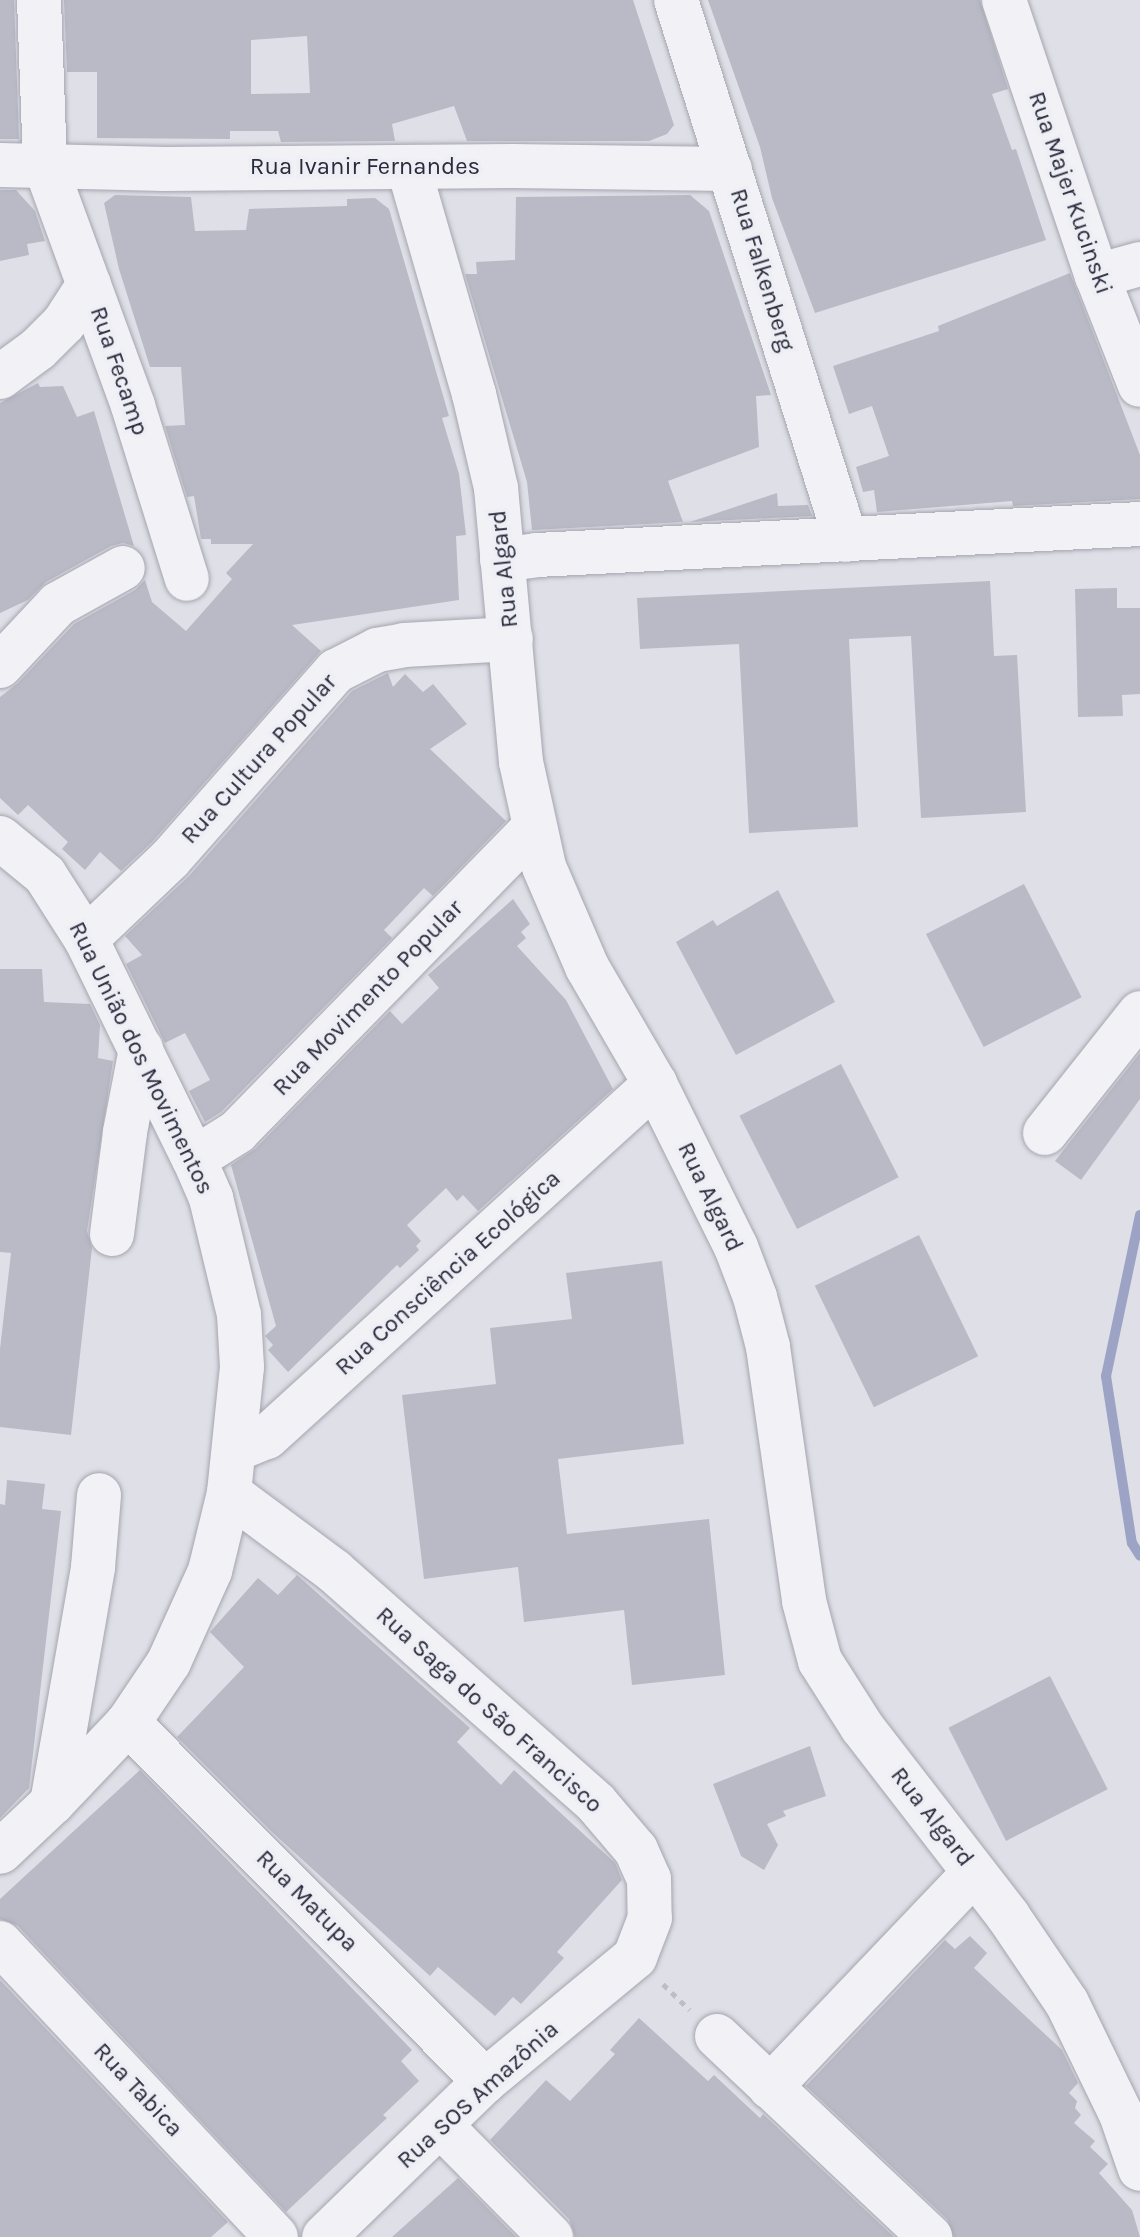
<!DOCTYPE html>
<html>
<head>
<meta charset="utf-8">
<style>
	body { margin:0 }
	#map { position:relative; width:1140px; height:2237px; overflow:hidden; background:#dfdfe7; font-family:Karla,sans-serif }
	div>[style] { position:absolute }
	.stream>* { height:10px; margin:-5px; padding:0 5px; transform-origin:5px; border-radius:5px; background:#9da3c4 }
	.building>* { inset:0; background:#babac6; transform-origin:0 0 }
	.path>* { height:5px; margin-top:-2.5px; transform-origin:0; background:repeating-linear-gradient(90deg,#bdbdc6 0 6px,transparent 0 12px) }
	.roads { filter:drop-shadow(0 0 2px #a5a5b0) drop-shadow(0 0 2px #a5a5b0) }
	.minor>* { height:44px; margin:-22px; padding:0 22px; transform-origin:22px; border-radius:22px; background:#f1f1f6 }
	span { translate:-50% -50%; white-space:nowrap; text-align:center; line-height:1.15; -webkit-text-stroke:7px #eeeff5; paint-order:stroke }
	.street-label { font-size:24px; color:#2a2a3c }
</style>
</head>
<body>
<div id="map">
	<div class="stream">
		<i style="left:1140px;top:1215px;width:165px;rotate:101.9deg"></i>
		<i style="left:1106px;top:1376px;width:169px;rotate:81.2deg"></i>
		<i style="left:1132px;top:1543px;width:15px;rotate:58deg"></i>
	</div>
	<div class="building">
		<i style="clip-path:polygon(0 0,14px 0,19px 139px,0 139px)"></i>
		<i style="clip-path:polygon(evenodd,64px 0,633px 0,674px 125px,667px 134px,649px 141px,467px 141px,454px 106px,392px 124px,395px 141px,281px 142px,278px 131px,230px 131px,230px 139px,97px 138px,97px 72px,67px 72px,64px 0,307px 36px,310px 93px,251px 94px,251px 40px,307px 36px)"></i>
		<i style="clip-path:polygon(708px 0,980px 0,1008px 89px,992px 94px,1012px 150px,1016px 149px,1046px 240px,815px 313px,772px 198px,760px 147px)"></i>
		<i style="clip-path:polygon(0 190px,16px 190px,35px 211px,45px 241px,27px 244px,29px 255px,0 261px)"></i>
		<i style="clip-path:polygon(115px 195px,191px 197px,195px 231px,246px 230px,249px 209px,347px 206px,347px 199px,375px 198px,389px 209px,449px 416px,442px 418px,459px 474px,466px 535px,456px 536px,459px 600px,292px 625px,321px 651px,152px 842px,121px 871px,100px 852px,85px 870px,62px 849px,68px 842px,28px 805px,18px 815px,0 798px,0 697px,18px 683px,74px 624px,135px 590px,145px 580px,152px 602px,186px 631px,232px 579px,226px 573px,253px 544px,211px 544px,211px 539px,201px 539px,194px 496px,187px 497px,165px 426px,185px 425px,181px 367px,150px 367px,119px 269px,104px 203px)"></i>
		<i style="clip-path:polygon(690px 195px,709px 211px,771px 395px,756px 396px,759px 447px,668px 481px,683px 522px,532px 530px,527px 482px,465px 274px,477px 274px,476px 262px,515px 260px,516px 197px)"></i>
		<i style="clip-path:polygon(1070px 273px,1140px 455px,1140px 499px,1013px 506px,1012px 501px,877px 512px,874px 490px,863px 492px,856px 467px,889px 456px,872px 406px,849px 414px,833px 366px,939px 331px,938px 326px)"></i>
		<i style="clip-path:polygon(38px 383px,40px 387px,63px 386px,77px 417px,94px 411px,134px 546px,123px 543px,111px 546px,46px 582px,28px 600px,0 613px,0 403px)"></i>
		<i style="clip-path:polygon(777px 493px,778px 506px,808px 505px,812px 516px,690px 522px)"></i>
		<i style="clip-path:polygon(990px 581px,994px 656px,1017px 655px,1026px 812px,921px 818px,911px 636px,849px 639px,858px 827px,749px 833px,739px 644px,640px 649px,637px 598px)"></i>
		<i style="clip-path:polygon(1117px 588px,1117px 608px,1140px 608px,1140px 694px,1122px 695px,1123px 716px,1078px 717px,1075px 589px)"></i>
		<i style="clip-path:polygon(388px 673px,393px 687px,405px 674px,423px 692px,433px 684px,467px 724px,430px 749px,506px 821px,433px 896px,424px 888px,384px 930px,392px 938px,221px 1112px,205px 1122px,189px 1091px,210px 1080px,185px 1033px,165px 1043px,126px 964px,142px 955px,125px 936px,189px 876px,352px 691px)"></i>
		<i style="left:1024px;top:884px;width:127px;height:110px;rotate:63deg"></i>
		<i style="clip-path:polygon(778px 890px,835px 1002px,736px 1055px,676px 942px,713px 920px,717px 926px)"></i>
		<i style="clip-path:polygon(513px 899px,530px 924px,521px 932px,526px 938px,517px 946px,566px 1000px,613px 1089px,478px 1211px,463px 1195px,457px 1201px,446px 1188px,407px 1225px,421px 1241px,416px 1246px,419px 1250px,400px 1268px,397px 1265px,288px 1372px,268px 1350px,273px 1345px,265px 1336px,276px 1326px,231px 1165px,255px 1149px,390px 1011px,402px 1024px,439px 988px,428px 975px)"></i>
		<i style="clip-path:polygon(0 969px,42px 969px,44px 1002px,90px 1004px,100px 1025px,98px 1058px,113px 1061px,87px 1231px,92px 1248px,71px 1435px,0 1427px,0 1349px,11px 1253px,0 1252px)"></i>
		<i style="clip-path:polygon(1140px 1053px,1140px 1099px,1081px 1180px,1055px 1161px)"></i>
		<i style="left:841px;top:1064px;width:127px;height:114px;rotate:63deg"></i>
		<i style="left:919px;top:1235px;width:135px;height:116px;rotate:64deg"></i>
		<i style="clip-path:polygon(662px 1261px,684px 1444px,558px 1459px,567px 1534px,709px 1519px,725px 1675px,632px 1685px,624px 1610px,524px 1622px,518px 1567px,424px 1579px,402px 1395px,496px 1384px,490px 1328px,572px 1319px,566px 1273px)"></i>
		<i style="clip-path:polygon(7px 1480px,45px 1484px,42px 1509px,61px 1511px,29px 1788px,0 1818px,0 1504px,5px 1505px)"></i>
		<i style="clip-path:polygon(297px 1575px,470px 1728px,457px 1742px,501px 1785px,514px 1770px,615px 1863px,622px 1880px,557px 1952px,564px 1958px,521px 2004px,513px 1997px,495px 2016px,438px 1967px,430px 1976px,272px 1832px,177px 1737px,244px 1667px,210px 1632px,258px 1578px,278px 1595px)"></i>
		<i style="left:1050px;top:1676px;width:127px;height:114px;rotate:63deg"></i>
		<i style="clip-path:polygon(810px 1746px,826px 1796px,783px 1811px,786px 1816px,767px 1824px,778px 1845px,764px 1870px,741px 1856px,713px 1784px)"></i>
		<i style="clip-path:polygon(140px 1770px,412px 2050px,401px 2061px,419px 2081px,383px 2115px,387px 2118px,286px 2212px,18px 1926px,0 1919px,0 1899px)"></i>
		<i style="clip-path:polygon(970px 1936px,987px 1953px,974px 1968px,1062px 2050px,1078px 2083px,1069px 2093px,1077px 2101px,1075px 2108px,1081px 2115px,1074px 2123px,1095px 2141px,1090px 2147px,1108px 2164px,1099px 2173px,1132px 2210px,1140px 2237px,954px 2237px,947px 2219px,806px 2086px,945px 1940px,955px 1949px)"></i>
		<i style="clip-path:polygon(0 1980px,228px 2222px,211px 2237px,0 2237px)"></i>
		<i style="clip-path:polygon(639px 2018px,708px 2081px,714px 2075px,760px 2118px,763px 2114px,894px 2237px,575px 2237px,569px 2219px,490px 2140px,546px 2080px,570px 2101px,615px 2054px,610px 2050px)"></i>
		<i style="clip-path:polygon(458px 2178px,516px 2237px,392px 2237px)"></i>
	</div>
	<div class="path">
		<i style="left:663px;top:1984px;width:37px;rotate:44deg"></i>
	</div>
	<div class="roads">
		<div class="minor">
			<i style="left:39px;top:0;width:165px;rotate:87.9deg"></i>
			<i style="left:45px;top:165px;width:257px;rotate:69.9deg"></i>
			<i style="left:133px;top:406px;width:181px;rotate:72.7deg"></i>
			<i style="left:676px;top:0;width:566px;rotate:72.53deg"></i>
			<i style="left:1004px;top:0;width:291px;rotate:71.4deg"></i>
			<i style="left:1097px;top:276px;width:117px;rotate:68.5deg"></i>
			<i style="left:0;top:165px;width:165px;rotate:1.4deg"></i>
			<i style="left:165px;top:169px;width:347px;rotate:-0.5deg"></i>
			<i style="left:512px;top:166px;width:218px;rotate:0.8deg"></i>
			<i style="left:409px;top:169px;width:234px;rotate:73.9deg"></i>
			<i style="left:474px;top:394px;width:97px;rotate:76.8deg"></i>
			<i style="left:496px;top:488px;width:275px;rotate:84.8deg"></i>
			<i style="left:521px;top:762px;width:107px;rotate:77.6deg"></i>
			<i style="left:544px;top:867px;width:109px;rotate:66.7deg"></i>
			<i style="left:587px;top:967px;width:135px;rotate:59.8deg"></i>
			<i style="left:655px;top:1084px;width:182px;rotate:63.6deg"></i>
			<i style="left:736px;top:1247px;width:53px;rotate:69.2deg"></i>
			<i style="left:755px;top:1297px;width:52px;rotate:75.4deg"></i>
			<i style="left:768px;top:1347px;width:257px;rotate:81.9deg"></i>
			<i style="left:804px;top:1601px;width:62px;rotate:75.1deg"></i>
			<i style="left:820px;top:1661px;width:78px;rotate:57.5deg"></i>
			<i style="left:862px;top:1727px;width:239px;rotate:52.3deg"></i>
			<i style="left:1008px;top:1916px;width:105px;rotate:55.9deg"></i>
			<i style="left:1067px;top:2003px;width:123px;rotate:64.1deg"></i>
			<i style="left:1121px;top:2114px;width:58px;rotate:70.9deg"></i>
			<i style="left:1097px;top:276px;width:45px;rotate:-15.6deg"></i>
			<i style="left:0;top:377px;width:47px;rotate:-36.4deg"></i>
			<i style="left:38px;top:349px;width:37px;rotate:-45deg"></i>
			<i style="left:64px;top:323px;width:46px;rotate:-57.3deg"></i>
			<i style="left:502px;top:560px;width:35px;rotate:-8deg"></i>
			<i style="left:537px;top:555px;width:604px;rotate:-2.94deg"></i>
			<i style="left:0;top:666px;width:85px;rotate:-46.9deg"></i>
			<i style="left:58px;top:604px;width:74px;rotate:-29deg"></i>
			<i style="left:0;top:838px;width:58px;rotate:39.4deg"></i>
			<i style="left:45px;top:875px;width:76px;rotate:57.4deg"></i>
			<i style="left:86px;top:939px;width:245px;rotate:63.9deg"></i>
			<i style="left:194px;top:1159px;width:43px;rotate:66.4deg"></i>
			<i style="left:211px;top:1198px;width:120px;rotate:76.5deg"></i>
			<i style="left:239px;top:1315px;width:52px;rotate:86.7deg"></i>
			<i style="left:242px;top:1367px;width:127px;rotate:95.9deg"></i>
			<i style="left:229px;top:1493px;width:80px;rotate:103.7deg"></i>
			<i style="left:210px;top:1571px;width:100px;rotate:114.3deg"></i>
			<i style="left:169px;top:1662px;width:73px;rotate:123.9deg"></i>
			<i style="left:128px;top:1723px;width:110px;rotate:133.5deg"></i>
			<i style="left:52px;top:1803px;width:71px;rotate:136.7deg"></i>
			<i style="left:86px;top:939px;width:116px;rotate:-43.6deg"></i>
			<i style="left:170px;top:859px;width:251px;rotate:-48.6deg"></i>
			<i style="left:336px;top:671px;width:46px;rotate:-27.1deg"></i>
			<i style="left:377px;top:650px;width:27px;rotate:-10deg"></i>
			<i style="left:404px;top:645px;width:107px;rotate:-3.2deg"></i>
			<i style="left:1045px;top:1133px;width:153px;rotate:-51.6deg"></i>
			<i style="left:194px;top:1159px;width:51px;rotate:-32.1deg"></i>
			<i style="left:237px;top:1132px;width:424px;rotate:-45.7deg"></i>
			<i style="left:112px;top:1234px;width:103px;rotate:-82.7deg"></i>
			<i style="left:125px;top:1132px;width:85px;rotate:-79.1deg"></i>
			<i style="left:234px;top:1450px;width:35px;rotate:-22deg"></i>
			<i style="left:267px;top:1437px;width:525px;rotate:-42.3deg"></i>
			<i style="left:229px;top:1493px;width:131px;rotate:36.6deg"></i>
			<i style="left:334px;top:1571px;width:350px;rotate:41.5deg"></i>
			<i style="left:596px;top:1803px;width:62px;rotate:49.6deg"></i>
			<i style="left:636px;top:1850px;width:32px;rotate:66deg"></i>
			<i style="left:649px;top:1879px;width:39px;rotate:89deg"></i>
			<i style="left:650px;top:1918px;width:42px;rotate:111deg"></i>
			<i style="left:635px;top:1957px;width:195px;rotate:140.4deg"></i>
			<i style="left:485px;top:2081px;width:224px;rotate:135.9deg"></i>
			<i style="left:128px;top:1723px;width:506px;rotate:45.08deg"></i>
			<i style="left:52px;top:1803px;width:240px;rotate:-80.1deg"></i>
			<i style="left:93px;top:1567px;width:72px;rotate:-85.2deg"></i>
			<i style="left:0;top:1943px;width:403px;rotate:46.8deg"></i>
			<i style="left:717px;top:2036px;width:293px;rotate:43.3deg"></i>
			<i style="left:770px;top:2087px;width:296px;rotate:-46.4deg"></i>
			<i style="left:442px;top:2127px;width:155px;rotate:45.3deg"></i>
		</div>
	</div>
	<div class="street-label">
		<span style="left:365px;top:167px">Rua Ivanir Fernandes</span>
		<span style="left:1070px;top:193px;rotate:71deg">Rua Majer Kucinski</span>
		<span style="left:762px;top:270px;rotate:73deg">Rua Falkenberg</span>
		<span style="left:119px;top:371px;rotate:71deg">Rua Fecamp</span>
		<span style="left:504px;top:569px;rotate:-96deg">Rua Algard</span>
		<span style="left:259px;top:759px;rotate:-48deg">Rua Cultura Popular</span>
		<span style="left:368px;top:998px;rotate:-46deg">Rua Movimento Popular</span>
		<span style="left:141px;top:1058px;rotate:64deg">Rua União dos Movimentos</span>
		<span style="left:710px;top:1197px;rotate:64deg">Rua Algard</span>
		<span style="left:448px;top:1273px;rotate:-42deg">Rua Consciência Ecológica</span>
		<span style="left:489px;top:1710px;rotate:42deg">Rua Saga do São Francisco</span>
		<span style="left:932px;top:1817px;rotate:52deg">Rua Algard</span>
		<span style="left:307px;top:1901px;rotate:45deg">Rua Matupa</span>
		<span style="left:138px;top:2090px;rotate:47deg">Rua Tabica</span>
		<span style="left:478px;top:2095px;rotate:-42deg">Rua SOS Amazônia</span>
	</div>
</div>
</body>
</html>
